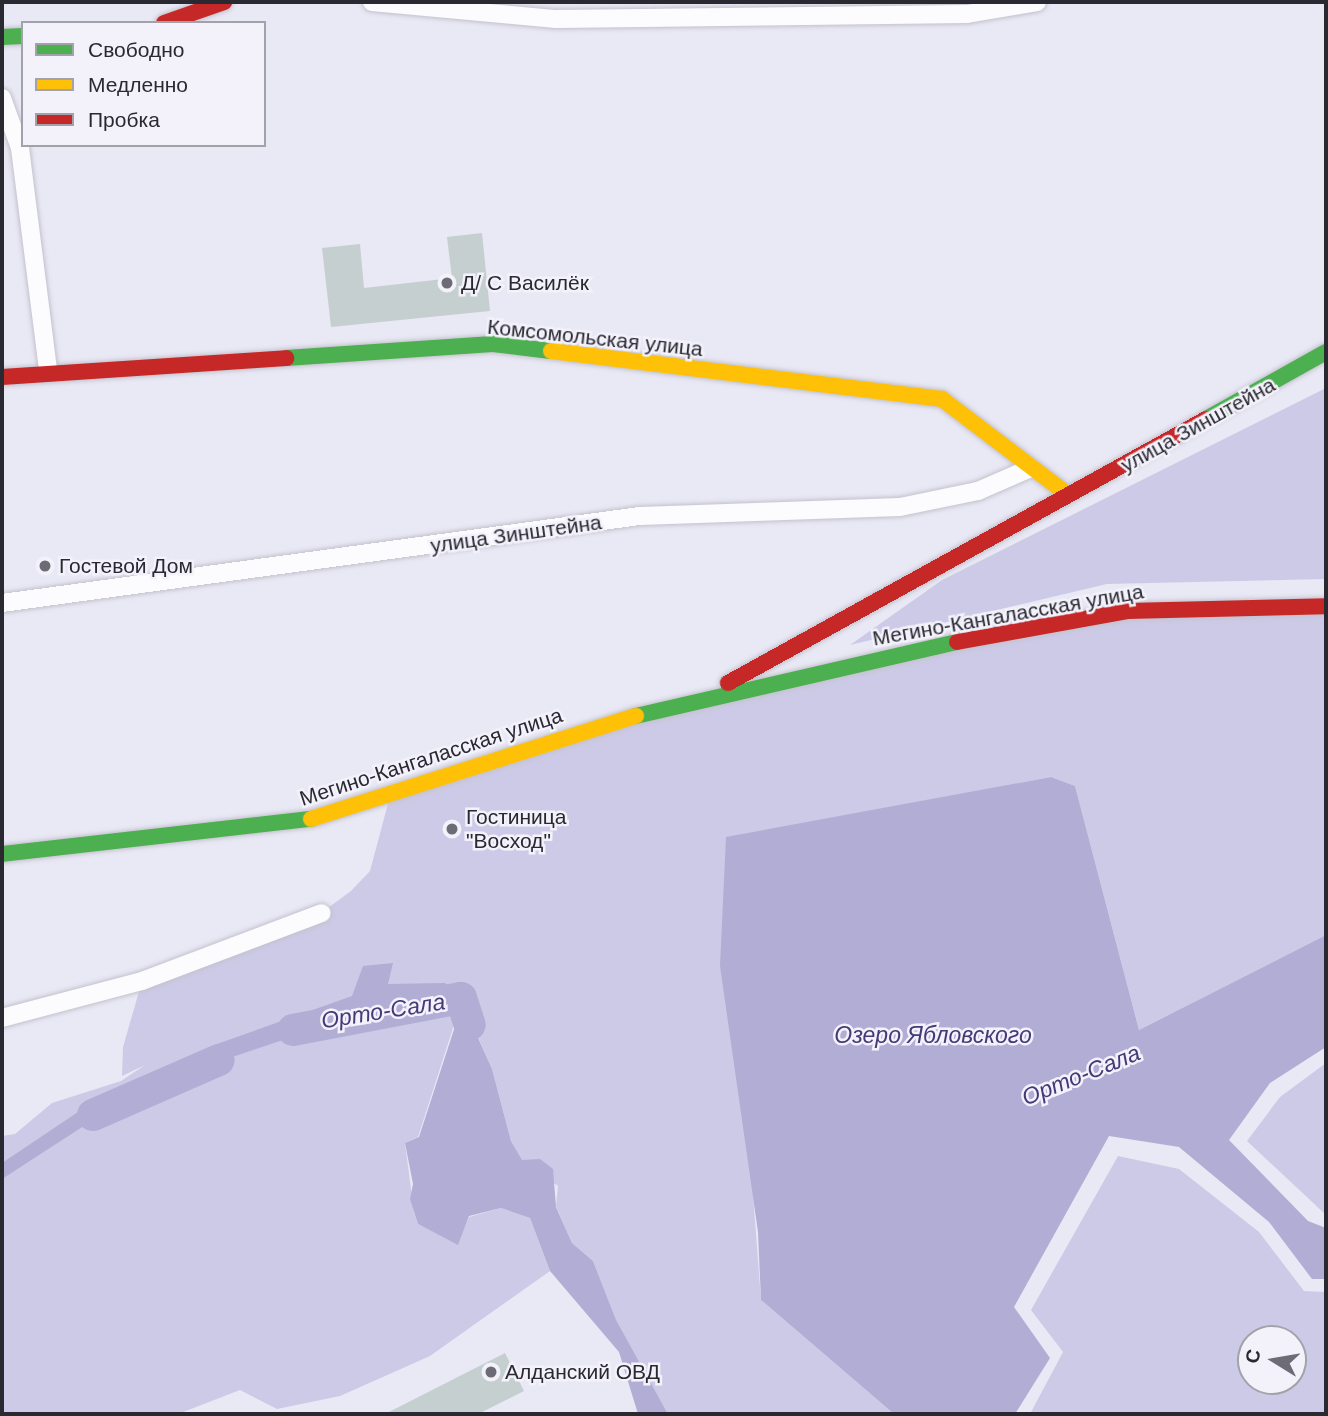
<!DOCTYPE html>
<html>
<head>
<meta charset="utf-8">
<style>
	body { margin:0 }
	#map { position:relative; width:1328px; height:1416px; overflow:hidden; background:#e9e8f5; font-family:Arial,sans-serif }
	div>[style] { position:absolute }
	.green>* { inset:0; background:#cdcae7 }
	.water>* { inset:0; background:#b2add4 }
	.river>* { height:32px; margin:-16px; padding:0 16px; transform-origin:16px; border-radius:16px; background:#b2add4 }
	.building>* { inset:0; background:#c5cfd0 }
	.roads { filter:drop-shadow(0 0 2px #c3c2cc) drop-shadow(0 0 2px #c3c2cc) }
	.street>* { height:18px; margin:-9px; padding:0 9px; transform-origin:9px; border-radius:9px; background:#fcfcfe }
	.fast>* { height:16px; margin:-8px; padding:0 8px; transform-origin:8px; border-radius:8px; background:#4caf50 }
	.slow>* { height:16px; margin:-8px; padding:0 8px; transform-origin:8px; border-radius:8px; background:#ffc107 }
	.jam>* { height:16px; margin:-8px; padding:0 8px; transform-origin:8px; border-radius:8px; background:#c62828 }
	.dots>* { width:19px; height:19px; translate:-50% -50%; box-sizing:border-box; border:4px solid #f3f2fb; border-radius:50% }
	span { translate:-50% -50%; white-space:nowrap; text-align:center; line-height:1.15; -webkit-text-stroke:5px #f3f2fb; paint-order:stroke }
	.poi-label { font-size:21px; color:#2a2932 }
	.left { translate:0 -50%; text-align:left }
	.street-label { font-size:21px; color:#2a2932 }
	.water-label { font-size:23px; color:#463978; font-style:italic }
	.frame { position:absolute; inset:0; border:4px solid #2a2932; pointer-events:none }
	.legend { position:absolute; left:21px; top:21px; width:245px; height:126px; box-sizing:border-box; background:#f3f2fb; border:2px solid #a3a2ab; margin:0; padding:9px 12px; list-style:none; font-size:21px; color:#2a2932 }
	.legend li { display:flex; align-items:center; gap:14px; height:35px }
	.legend b { width:35px; border:2px solid #a3a2ab }
	.north { position:absolute; left:1237px; top:1325px; width:70px; height:70px; box-sizing:border-box; background:#f3f2fb; border:2px solid #a3a2ab; border-radius:50%; rotate:281deg; font-size:19px; font-weight:700; line-height:28px; text-align:center; color:#2a2932 }
	.north::after { content:''; display:block; margin:auto; width:24px; height:32px; background:#6d6c76; clip-path:polygon(50% 0,100% 100%,50% 72%,0 100%) }
</style>
</head>
<body>
<div id="map">
	<div class="green">
		<i style="clip-path:polygon(1326px 388px,1326px 579px,1107px 584px,850px 645px,942px 580px)"></i>
		<i style="clip-path:polygon(1326px 606px,1326px 935px,1139px 1030px,1075px 786px,1051px 777px,726px 838px,761px 1300px,894px 1414px,668px 1414px,616px 1321px,593px 1261px,572px 1243px,556px 1206px,558px 1186px,522px 1161px,511px 1141px,492px 1069px,462px 1000px,418px 1137px,405px 1143px,414px 1212px,418px 1224px,457px 1244px,469px 1217px,501px 1208px,530px 1218px,550px 1271px,430px 1356px,340px 1396px,277px 1409px,240px 1390px,178px 1414px,2px 1414px,2px 1136px,15px 1134px,52px 1103px,121px 1081px,145px 1065px,122px 1076px,123px 1047px,142px 981px,321px 913px,351px 891px,370px 871px,390px 796px,517px 750px,1127px 611px)"></i>
		<i style="clip-path:polygon(1326px 1063px,1326px 1215px,1247px 1141px,1280px 1097px)"></i>
		<i style="clip-path:polygon(evenodd,1118px 1156px,1179px 1169px,1259px 1232px,1304px 1291px,1326px 1292px,1326px 1414px,1030px 1414px,1063px 1352px,1031px 1310px,1118px 1156px,1293px 1339px,1293px 1381px,1251px 1381px,1251px 1339px,1293px 1339px)"></i>
	</div>
	<div class="water">
		<i style="clip-path:polygon(1051px 777px,1075px 786px,1139px 1030px,1326px 935px,1326px 1047px,1270px 1083px,1229px 1140px,1308px 1221px,1326px 1228px,1326px 1279px,1312px 1279px,1269px 1222px,1179px 1147px,1109px 1136px,1014px 1307px,1050px 1358px,1015px 1414px,894px 1414px,761px 1300px,758px 1232px,720px 966px,726px 837px)"></i>
		<i style="clip-path:polygon(393px 963px,388px 984px,445px 983px,458px 993px,492px 1069px,511px 1141px,522px 1160px,540px 1159px,553px 1169px,556px 1207px,572px 1243px,593px 1261px,616px 1320px,668px 1414px,638px 1414px,619px 1352px,550px 1271px,530px 1218px,501px 1208px,469px 1216px,458px 1245px,418px 1224px,410px 1199px,413px 1184px,405px 1143px,419px 1137px,459px 1014px,440px 993px,401px 995px,349px 1009px,324px 1026px,144px 1087px,2px 1179px,2px 1163px,81px 1110px,217px 1044px,352px 996px,363px 966px)"></i>
	</div>
	<div class="river">
		<i style="left:293px;top:1030px;width:171px;rotate:-10.8deg"></i>
		<i style="left:461px;top:998px;width:28px;rotate:72deg"></i>
		<i style="left:93px;top:1115px;width:137px;rotate:-23.6deg"></i>
	</div>
	<div class="building">
		<i style="clip-path:polygon(482px 233px,490px 311px,331px 327px,322px 248px,360px 244px,364px 288px,452px 278px,447px 237px)"></i>
		<i style="clip-path:polygon(505px 1353px,524px 1391px,478px 1414px,385px 1414px)"></i>
	</div>
	<div class="roads">
		<div class="street">
			<i style="left:372px;top:2px;width:185px;rotate:5.3deg"></i>
			<i style="left:556px;top:19px;width:411px;rotate:-0.7deg"></i>
			<i style="left:967px;top:14px;width:71px;rotate:-9.7deg"></i>
			<i style="left:2px;top:98px;width:53px;rotate:70.2deg"></i>
			<i style="left:20px;top:148px;width:225px;rotate:82.8deg"></i>
			<i style="left:2px;top:603px;width:644px;rotate:-7.77deg"></i>
			<i style="left:640px;top:516px;width:260px;rotate:-2deg"></i>
			<i style="left:900px;top:507px;width:80px;rotate:-11.6deg"></i>
			<i style="left:978px;top:491px;width:55px;rotate:-23.7deg"></i>
			<i style="left:2px;top:1018px;width:145px;rotate:-14.8deg"></i>
			<i style="left:142px;top:981px;width:192px;rotate:-20.7deg"></i>
		</div>
		<div class="fast">
			<i style="left:2px;top:37px;width:21px;rotate:-3deg"></i>
			<i style="left:286px;top:358px;width:207px;rotate:-3.9deg"></i>
			<i style="left:493px;top:344px;width:58px;rotate:6.9deg"></i>
			<i style="left:1206px;top:419px;width:137px;rotate:-29.2deg"></i>
			<i style="left:636px;top:716px;width:329px;rotate:-13deg"></i>
			<i style="left:2px;top:854px;width:311px;rotate:-6.5deg"></i>
		</div>
		<div class="slow">
			<i style="left:551px;top:351px;width:394px;rotate:7deg"></i>
			<i style="left:942px;top:399px;width:157px;rotate:37.2deg"></i>
			<i style="left:311px;top:819px;width:341px;rotate:-17.6deg"></i>
		</div>
		<div class="jam">
			<i style="left:164px;top:23px;width:64px;rotate:-19.3deg"></i>
			<i style="left:2px;top:377px;width:285px;rotate:-3.8deg"></i>
			<i style="left:957px;top:642px;width:173px;rotate:-10.3deg"></i>
			<i style="left:1127px;top:611px;width:199px;rotate:-1.4deg"></i>
			<i style="left:728px;top:683px;width:546px;rotate:-28.91deg"></i>
		</div>
	</div>
	<div class="dots">
		<i style="left:447px;top:283px;background:#6d6c76"></i>
		<i style="left:45px;top:566px;background:#6d6c76"></i>
		<i style="left:452px;top:829px;background:#6d6c76"></i>
		<i style="left:491px;top:1372px;background:#6d6c76"></i>
	</div>
	<div class="poi-label">
		<span class="left" style="left:461px;top:283px">Д/ С Василёк</span>
		<span class="left" style="left:59px;top:566px">Гостевой Дом</span>
		<span class="left" style="left:466px;top:829px">Гостиница<br>"Восход"</span>
		<span class="left" style="left:505px;top:1372px">Алданский ОВД</span>
	</div>
	<div class="street-label">
		<span style="left:595px;top:338px;rotate:6deg">Комсомольская улица</span>
		<span style="left:1198px;top:425px;rotate:-29deg">улица Зинштейна</span>
		<span style="left:516px;top:534px;rotate:-8deg">улица Зинштейна</span>
		<span style="left:1008px;top:615px;rotate:-10deg">Мегино-Кангаласская улица</span>
		<span style="left:431px;top:757px;rotate:-18deg">Мегино-Кангаласская улица</span>
	</div>
	<div class="water-label">
		<span style="left:383px;top:1011px;rotate:-9deg">Орто-Сала</span>
		<span style="left:933px;top:1035px">Озеро Ябловского</span>
		<span style="left:1081px;top:1075px;rotate:-22deg">Орто-Сала</span>
	</div>
	<div class="frame"></div>
	<ul class="legend">
	<li><b style="height:9px;background:#4caf50"></b>Свободно</li>
	<li><b style="height:9px;background:#ffc107"></b>Медленно</li>
	<li><b style="height:9px;background:#c62828"></b>Пробка</li>
	</ul>
	<div class="north">С</div>
</div>
</body>
</html>
